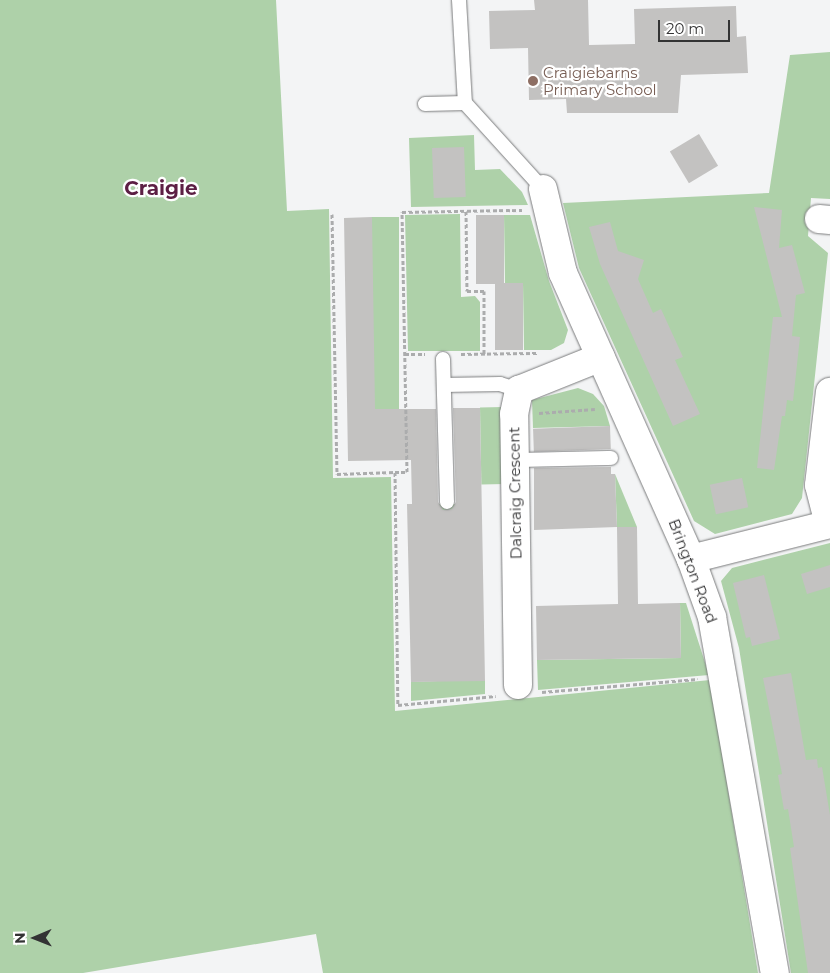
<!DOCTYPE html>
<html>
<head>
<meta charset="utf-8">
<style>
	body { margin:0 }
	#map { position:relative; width:830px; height:973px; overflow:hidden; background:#f3f4f5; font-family:Montserrat,sans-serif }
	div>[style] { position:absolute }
	.green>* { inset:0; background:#aed1a9; transform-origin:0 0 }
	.building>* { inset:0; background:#c3c2c1; transform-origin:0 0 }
	.path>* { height:3px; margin-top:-1.5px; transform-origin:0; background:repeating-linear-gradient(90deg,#abacad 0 4px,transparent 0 6.5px) }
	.roads { filter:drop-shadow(0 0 1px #7a7b7c) drop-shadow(0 0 1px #7a7b7c) }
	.lane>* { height:14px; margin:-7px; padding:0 7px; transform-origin:7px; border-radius:7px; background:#fff }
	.street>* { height:28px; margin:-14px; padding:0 14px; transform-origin:14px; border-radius:14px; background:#fff }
	.dots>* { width:14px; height:14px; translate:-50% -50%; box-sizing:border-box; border:2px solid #fff; border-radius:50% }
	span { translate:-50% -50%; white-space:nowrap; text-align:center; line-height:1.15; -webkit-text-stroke:4.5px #fff; paint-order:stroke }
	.education-label { font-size:15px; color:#785e54 }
	.left { translate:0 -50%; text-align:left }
	.street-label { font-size:15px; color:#333334 }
	.district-label { font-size:20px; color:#5c1f44; font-weight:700 }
	.north { position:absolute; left:10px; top:913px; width:50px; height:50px; -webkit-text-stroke:4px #fff; paint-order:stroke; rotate:269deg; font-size:14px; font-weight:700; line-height:20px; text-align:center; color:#333334 }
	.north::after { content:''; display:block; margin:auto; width:18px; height:22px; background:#333334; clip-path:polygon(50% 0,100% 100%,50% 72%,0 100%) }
	.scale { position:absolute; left:658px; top:20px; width:72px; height:22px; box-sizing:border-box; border:2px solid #333334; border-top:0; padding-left:6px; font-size:15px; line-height:18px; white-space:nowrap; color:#333334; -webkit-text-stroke:4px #fff; paint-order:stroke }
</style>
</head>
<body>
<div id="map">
	<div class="green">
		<i style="clip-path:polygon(0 0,276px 0,287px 211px,329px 209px,333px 478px,391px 477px,395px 711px,710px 680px,758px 973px,323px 973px,316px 934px,83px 973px,0 973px)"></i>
		<i style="clip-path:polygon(830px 52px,830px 199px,811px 198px,808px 236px,828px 253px,802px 498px,792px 514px,715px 534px,694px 521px,579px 268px,563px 203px,769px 193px,790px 55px)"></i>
		<i style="clip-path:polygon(474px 135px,475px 170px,500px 169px,522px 192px,528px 205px,411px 207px,409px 138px)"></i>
		<i style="clip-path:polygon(460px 214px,461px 297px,475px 296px,480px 302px,480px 351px,408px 351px,405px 215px)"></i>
		<i style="clip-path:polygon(504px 215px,530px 215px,549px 281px,568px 330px,564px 343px,551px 350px,524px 350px,523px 284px,505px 283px)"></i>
		<i style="left:371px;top:217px;width:28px;height:243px"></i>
		<i style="clip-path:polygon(578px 388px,593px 394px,604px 406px,610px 426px,533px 428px,532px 400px)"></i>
		<i style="left:503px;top:407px;width:77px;height:23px;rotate:89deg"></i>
		<i style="clip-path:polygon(615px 474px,637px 527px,617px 527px)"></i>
		<i style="clip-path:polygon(434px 504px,462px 504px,466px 681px,485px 681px,485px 694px,411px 701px,411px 682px,438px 681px)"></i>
		<i style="clip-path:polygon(830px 543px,830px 973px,791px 973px,739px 648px,721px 581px,732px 568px)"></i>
		<i style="clip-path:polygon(680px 603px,686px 603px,709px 675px,538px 690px,537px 660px,681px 658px)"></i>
	</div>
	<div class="building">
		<i style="clip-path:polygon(534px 0,588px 0,589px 45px,635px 44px,634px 9px,736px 6px,737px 37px,746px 36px,748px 73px,681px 75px,678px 113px,567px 113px,566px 99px,529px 100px,528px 48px,490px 49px,489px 11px,535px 10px)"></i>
		<i style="left:699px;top:134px;width:37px;height:34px;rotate:59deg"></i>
		<i style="left:464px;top:147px;width:50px;height:32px;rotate:88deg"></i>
		<i style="clip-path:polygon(754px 207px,782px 210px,779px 248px,792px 245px,805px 293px,796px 295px,792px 336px,800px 337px,793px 401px,787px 400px,785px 416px,782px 416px,774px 470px,757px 468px,773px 317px,782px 317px)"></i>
		<i style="left:476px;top:215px;width:28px;height:69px"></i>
		<i style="clip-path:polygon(372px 217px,375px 409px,436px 409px,438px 502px,443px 510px,452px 509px,456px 502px,453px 408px,480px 408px,485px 681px,411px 682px,407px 504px,412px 504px,411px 460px,348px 461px,344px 218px)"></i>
		<i style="clip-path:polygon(610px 222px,618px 251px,644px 260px,638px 279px,653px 313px,661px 309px,683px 357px,675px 360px,700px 414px,673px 426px,600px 264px,589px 227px)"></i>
		<i style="left:495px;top:283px;width:28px;height:67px"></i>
		<i style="left:610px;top:426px;width:23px;height:77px;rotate:88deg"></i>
		<i style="clip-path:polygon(611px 467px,611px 474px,615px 474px,617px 527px,534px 530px,534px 468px)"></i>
		<i style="left:742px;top:478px;width:30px;height:33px;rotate:78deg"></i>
		<i style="clip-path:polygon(617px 527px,637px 527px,638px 604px,680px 603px,681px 658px,537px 660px,536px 606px,618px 604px)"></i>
		<i style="clip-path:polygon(830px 565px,830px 587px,807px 594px,801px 574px)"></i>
		<i style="clip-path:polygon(764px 575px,780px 639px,752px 646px,750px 637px,746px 638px,733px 583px)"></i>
		<i style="clip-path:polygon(791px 673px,806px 760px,817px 759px,818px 768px,822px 767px,830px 815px,830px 973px,808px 973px,790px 848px,794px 847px,788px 809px,784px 810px,778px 775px,782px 774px,763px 678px)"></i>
	</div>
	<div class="path">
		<i style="left:466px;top:211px;width:80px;rotate:89.3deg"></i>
		<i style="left:467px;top:291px;width:17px"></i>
		<i style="left:484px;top:291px;width:63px;rotate:90deg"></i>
		<i style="left:332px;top:214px;width:260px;rotate:88.9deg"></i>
		<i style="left:337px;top:474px;width:58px;rotate:-2deg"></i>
		<i style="left:395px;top:472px;width:233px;rotate:89.3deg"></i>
		<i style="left:398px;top:705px;width:98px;rotate:-5.2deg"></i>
		<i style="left:405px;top:354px;width:20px"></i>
		<i style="left:461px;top:354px;width:76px;rotate:-0.8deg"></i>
		<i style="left:539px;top:413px;width:56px;rotate:-4.1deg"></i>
		<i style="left:395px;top:472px;width:12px"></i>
		<i style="left:407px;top:472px;width:260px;rotate:-91.1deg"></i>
		<i style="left:402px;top:212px;width:120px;rotate:-1deg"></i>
		<i style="left:542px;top:692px;width:156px;rotate:-4.8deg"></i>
	</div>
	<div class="roads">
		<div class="lane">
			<i style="left:459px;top:0;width:103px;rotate:86.7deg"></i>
			<i style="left:425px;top:104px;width:40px;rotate:-1.4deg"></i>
			<i style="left:465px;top:103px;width:116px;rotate:47.8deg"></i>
			<i style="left:443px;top:359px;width:143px;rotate:88.4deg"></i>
			<i style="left:444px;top:385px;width:56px;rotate:-1deg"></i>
			<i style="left:500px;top:384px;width:20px;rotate:18deg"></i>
			<i style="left:515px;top:460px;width:96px;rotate:-1.2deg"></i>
		</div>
		<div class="street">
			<i style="left:543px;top:189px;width:86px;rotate:76.6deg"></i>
			<i style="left:563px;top:273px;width:313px;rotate:65.9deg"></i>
			<i style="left:691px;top:559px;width:62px;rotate:70.1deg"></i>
			<i style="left:712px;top:617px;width:362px;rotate:80deg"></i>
			<i style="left:819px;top:219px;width:11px;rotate:5deg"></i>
			<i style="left:829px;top:524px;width:40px;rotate:-104.4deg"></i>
			<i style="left:819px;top:485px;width:94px;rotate:-83.3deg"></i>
			<i style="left:691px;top:559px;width:143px;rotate:-14.1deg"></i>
			<i style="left:518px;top:685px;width:271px;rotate:-90.8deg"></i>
			<i style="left:514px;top:414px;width:25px;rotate:-78deg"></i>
			<i style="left:519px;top:390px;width:88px;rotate:-21.9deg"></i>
		</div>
	</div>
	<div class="dots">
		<i style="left:533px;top:81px;background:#8d6e63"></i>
	</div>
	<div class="education-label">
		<span class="left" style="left:543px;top:81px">Craigiebarns<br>Primary School</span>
	</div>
	<div class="street-label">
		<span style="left:515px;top:493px;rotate:-91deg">Dalcraig Crescent</span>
		<span style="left:693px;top:571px;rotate:69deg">Brington Road</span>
	</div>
	<div class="district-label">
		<span style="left:161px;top:188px">Craigie</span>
	</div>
	<div class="north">N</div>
	<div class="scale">20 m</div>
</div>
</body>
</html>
